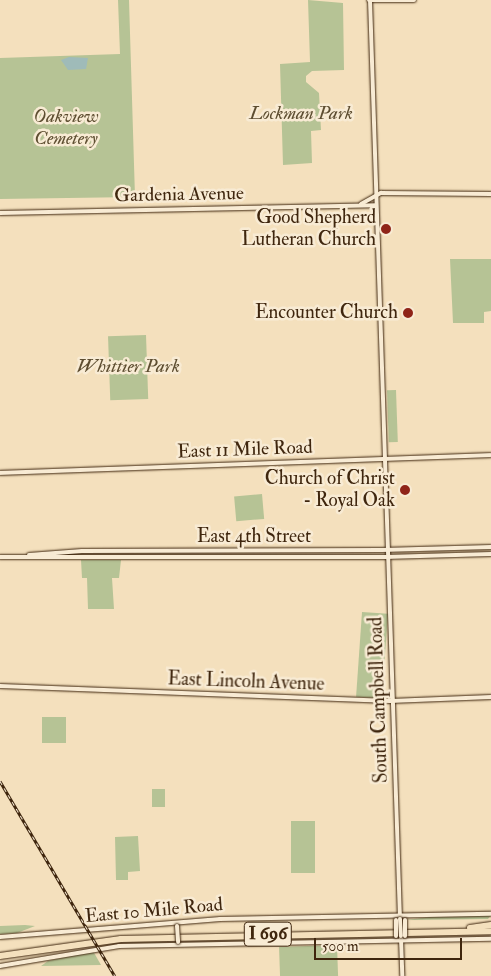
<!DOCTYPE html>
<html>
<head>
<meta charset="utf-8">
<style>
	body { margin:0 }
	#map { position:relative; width:491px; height:976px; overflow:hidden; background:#f4e0bd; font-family:"IM FELL Double Pica",serif }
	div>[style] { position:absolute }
	.green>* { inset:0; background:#b6c395; transform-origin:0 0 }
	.water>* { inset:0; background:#9fbbb9 }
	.roads { filter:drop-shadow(0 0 1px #3f260e) drop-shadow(0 0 1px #3f260e) }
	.secondary>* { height:4px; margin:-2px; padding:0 2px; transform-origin:2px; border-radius:2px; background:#f8ebd4 }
	.highway>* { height:6px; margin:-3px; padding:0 3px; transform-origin:3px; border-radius:3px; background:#f4e0bd }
	.rail>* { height:3px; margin-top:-1.5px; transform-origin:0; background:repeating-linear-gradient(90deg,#f8ebd4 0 4px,#3f260e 0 8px); box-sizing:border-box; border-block:1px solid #3f260e }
	.bridges { filter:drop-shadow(0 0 1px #3f260e) drop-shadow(0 0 1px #3f260e) }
	.secondary-bridge>* { height:4px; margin:-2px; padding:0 2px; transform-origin:2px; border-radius:2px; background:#f8ebd4 }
	.dots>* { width:14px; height:14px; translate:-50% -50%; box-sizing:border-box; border:2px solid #f8ebd4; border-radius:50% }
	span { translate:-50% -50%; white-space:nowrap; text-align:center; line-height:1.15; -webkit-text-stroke:5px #f8ebd4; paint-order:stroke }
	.shield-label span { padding:1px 4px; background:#f8ebd4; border:1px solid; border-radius:4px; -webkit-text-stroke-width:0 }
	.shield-label { font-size:18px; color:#3f260e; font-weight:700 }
	.park-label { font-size:19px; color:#5d4d30; font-style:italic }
	.street-label { font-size:19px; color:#3f260e }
	.poi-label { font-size:19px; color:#3f260e }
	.right { translate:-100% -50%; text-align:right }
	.scale { position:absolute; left:314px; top:938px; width:148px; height:22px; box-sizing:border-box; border:2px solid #3f260e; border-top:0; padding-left:6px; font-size:15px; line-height:18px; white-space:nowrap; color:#3f260e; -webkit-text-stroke:4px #f8ebd4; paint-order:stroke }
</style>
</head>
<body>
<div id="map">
	<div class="green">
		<i style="clip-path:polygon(118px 0,129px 0,135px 197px,0 199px,0 58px,120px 54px)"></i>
		<i style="clip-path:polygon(308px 0,343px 3px,344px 70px,312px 71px,306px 76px,306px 82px,319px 93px,321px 130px,311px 131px,312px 163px,283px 165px,280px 64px,310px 62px)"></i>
		<i style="clip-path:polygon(450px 259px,491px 259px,491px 311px,484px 312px,484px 323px,453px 323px)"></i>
		<i style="left:146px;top:335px;width:64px;height:38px;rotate:88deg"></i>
		<i style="left:396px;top:390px;width:52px;height:9px;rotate:88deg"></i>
		<i style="left:262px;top:494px;width:25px;height:28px;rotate:85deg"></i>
		<i style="clip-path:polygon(81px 560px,121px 560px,119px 578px,112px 578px,114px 609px,88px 609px,87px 578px,82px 578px)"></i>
		<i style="left:362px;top:612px;width:26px;height:85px;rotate:4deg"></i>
		<i style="left:42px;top:717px;width:24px;height:26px"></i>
		<i style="left:152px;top:789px;width:13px;height:18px"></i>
		<i style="left:291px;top:821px;width:24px;height:52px"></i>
		<i style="clip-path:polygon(138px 836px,140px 871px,128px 872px,128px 880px,116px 880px,115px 837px)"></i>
		<i style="clip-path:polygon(491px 915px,488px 919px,406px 920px,430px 917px)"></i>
		<i style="clip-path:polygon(0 926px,25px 925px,35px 926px,17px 933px,0 934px)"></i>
		<i style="left:337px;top:945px;width:31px;height:58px;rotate:88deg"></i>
		<i style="clip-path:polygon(93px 951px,101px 965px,41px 966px,48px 961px)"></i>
	</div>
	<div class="water">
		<i style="clip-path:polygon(69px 57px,88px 58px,86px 69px,68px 70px,61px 60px)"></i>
	</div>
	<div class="roads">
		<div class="secondary">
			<i style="left:369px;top:0;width:45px"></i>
			<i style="left:370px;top:0;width:919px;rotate:88.13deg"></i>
			<i style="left:361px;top:204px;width:23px;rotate:-29deg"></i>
			<i style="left:381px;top:193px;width:110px;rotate:0.5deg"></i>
			<i style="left:0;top:213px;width:376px;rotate:-1.2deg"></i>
			<i style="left:0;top:473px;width:491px;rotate:-2.1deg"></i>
			<i style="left:29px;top:555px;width:53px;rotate:-4.3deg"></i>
			<i style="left:82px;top:551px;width:300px;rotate:-0.2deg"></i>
			<i style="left:382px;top:550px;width:109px;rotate:-1.6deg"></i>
			<i style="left:0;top:557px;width:385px"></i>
			<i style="left:385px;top:557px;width:106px;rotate:-1.6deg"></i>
			<i style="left:0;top:686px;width:390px;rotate:2.2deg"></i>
			<i style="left:390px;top:701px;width:101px;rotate:-2.3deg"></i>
			<i style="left:0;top:937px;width:221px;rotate:-4.7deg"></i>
			<i style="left:220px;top:919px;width:271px;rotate:-1.1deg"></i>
			<i style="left:401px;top:938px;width:38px;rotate:88deg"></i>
			<i style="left:0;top:966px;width:121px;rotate:-9.5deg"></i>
			<i style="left:119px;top:946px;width:372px;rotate:-1.1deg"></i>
		</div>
		<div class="highway">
			<i style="left:470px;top:928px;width:21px;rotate:-8deg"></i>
			<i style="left:0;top:956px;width:122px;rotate:-8deg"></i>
			<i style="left:121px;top:939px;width:370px;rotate:-1.2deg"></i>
		</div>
	</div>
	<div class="rail">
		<i style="left:0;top:781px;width:226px;rotate:59.5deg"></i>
	</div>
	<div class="bridges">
		<div class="secondary-bridge">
			<i style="left:400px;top:919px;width:17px;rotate:87deg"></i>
			<i style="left:396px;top:920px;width:16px;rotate:90deg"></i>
			<i style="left:405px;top:920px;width:16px;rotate:90deg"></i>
			<i style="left:177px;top:926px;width:16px;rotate:86deg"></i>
		</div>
	</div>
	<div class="dots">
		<i style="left:386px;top:229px;background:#8f2418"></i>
		<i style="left:408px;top:313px;background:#8f2418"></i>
		<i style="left:405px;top:490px;background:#8f2418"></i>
	</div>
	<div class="shield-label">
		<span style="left:268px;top:934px">I 696</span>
	</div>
	<div class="park-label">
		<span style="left:301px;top:114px">Lockman Park</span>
		<span style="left:66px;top:128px">Oakview<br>Cemetery</span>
		<span style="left:128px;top:367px">Whittier Park</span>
	</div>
	<div class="street-label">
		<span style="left:179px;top:195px;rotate:-1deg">Gardenia Avenue</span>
		<span style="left:245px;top:450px;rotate:-2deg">East 11 Mile Road</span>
		<span style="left:254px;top:537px">East 4th Street</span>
		<span style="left:246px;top:682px;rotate:2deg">East Lincoln Avenue</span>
		<span style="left:379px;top:700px;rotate:-92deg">South Campbell Road</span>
		<span style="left:154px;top:911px;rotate:-5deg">East 10 Mile Road</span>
	</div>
	<div class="poi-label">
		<span class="right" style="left:376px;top:229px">Good Shepherd<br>Lutheran Church</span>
		<span class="right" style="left:398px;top:313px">Encounter Church</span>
		<span class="right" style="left:395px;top:490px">Church of Christ<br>- Royal Oak</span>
	</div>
	<div class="scale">500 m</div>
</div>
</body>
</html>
